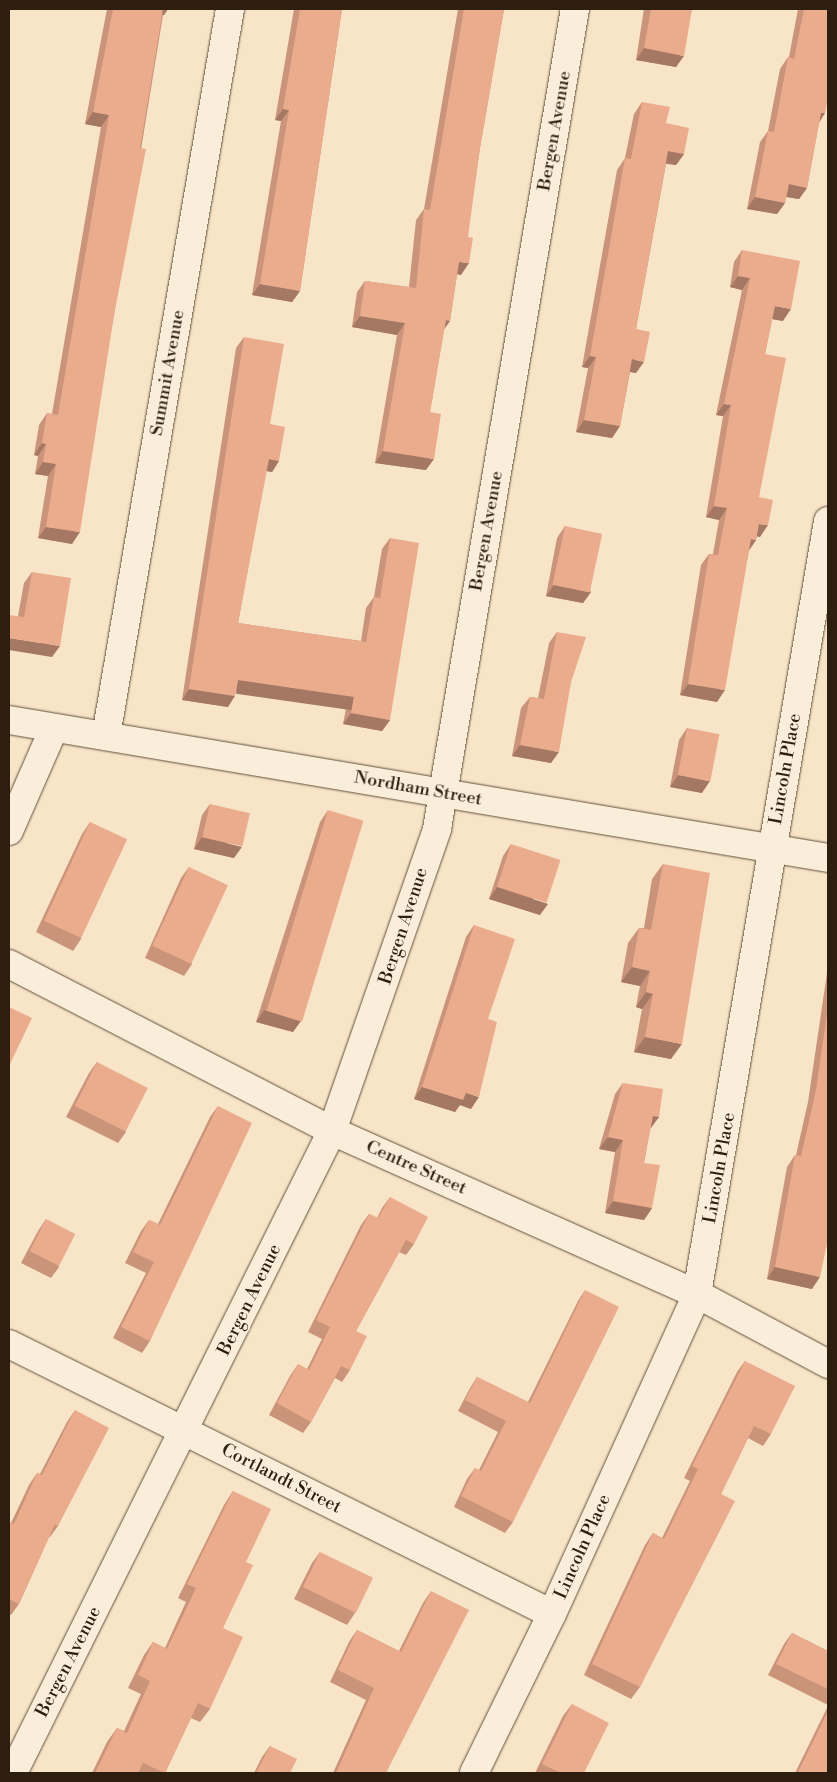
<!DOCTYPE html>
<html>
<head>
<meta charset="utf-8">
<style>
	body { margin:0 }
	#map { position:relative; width:837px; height:1782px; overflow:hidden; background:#f8e4c6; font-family:"Libre Bodoni",serif }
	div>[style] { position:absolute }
	.roads { filter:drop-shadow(0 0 1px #60503d) drop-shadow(0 0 1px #60503d) }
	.street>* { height:28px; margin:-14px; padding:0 14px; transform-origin:14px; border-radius:14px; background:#faedda }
	.wall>* { inset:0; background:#ca947a }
	.shaded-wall>* { inset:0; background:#a47863; transform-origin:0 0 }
	.building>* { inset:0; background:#ebac8e; transform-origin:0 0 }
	span { translate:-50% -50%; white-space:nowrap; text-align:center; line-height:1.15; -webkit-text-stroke:4px #faedda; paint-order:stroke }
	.street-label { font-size:18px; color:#2d1e0f }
	.frame { position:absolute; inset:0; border:10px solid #2d1e0f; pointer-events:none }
</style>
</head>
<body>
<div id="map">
	<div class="roads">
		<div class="street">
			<i style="left:9px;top:720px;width:831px;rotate:9.56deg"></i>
			<i style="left:106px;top:736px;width:737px;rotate:-80.32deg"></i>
			<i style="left:9px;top:831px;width:112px;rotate:-66.4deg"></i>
			<i style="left:9px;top:964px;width:364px;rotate:27.3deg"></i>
			<i style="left:332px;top:1131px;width:400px;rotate:24.1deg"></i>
			<i style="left:697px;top:1294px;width:149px;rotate:28.1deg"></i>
			<i style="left:9px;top:1344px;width:606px;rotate:26.44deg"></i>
			<i style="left:13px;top:1773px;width:717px;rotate:-63.58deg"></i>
			<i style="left:332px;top:1131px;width:320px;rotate:-70.8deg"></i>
			<i style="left:437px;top:829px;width:832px;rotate:-80.45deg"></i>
			<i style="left:474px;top:1773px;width:177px;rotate:-63.9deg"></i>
			<i style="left:552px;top:1614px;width:351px;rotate:-65.6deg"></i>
			<i style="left:697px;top:1294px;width:784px;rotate:-80.38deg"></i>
		</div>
	</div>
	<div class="wall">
		<i style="clip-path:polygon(107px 9px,168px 9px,164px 15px,163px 15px,114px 315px,72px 544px,38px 538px,48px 476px,35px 474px,38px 456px,34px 455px,39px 425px,47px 413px,52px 414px,101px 127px,85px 124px)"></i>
		<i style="clip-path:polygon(294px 9px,342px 9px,300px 291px,292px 302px,252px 295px,281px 121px,275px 120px)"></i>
		<i style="clip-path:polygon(458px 9px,504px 9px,480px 148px,461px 275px,457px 274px,450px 321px,444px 329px,430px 412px,426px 470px,375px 463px,397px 335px,352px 327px,357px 292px,365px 281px,409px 287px,416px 220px,424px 209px)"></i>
		<i style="clip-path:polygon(644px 9px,692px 9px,676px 67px,636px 60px)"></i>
		<i style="clip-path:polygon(798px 9px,828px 9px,825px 113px,819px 123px,807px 188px,799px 199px,786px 197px,785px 203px,777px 214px,747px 209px,760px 142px,768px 131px,780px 69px,788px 57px,789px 57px)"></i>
		<i style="clip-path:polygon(642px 102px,666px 123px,684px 154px,676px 165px,666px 164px,636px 329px,636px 373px,630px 372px,620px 426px,612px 438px,576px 432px,588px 368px,582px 367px,617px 170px,625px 158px,634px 114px)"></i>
		<i style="clip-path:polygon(742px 250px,783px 321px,772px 319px,765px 354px,759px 497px,760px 537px,757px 536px,756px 540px,749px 551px,717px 702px,680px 695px,701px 565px,709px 554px,713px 554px,719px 520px,706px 517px,723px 416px,716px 415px,742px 290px,730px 287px,734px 262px)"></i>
		<i style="clip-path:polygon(244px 337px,270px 424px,279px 461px,272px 472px,266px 471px,238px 623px,361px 641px,366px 608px,374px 597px,382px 549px,390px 538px,390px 720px,382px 731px,343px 724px,346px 708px,236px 691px,228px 707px,182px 700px,236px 348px)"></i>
		<i style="clip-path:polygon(565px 526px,591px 592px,583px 603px,546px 596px,557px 538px)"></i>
		<i style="clip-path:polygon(32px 572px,52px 657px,18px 616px,24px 583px)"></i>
		<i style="clip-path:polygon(557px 632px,571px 682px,551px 763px,512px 756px,521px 708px,530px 697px,538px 698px,549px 643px)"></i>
		<i style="clip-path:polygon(687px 728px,702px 793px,670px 787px,679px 740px)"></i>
		<i style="clip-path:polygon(210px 804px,234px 858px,194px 849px,202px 815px)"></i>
		<i style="clip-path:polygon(328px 810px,293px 1032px,256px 1022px,320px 822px)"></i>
		<i style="clip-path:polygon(90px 822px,81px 939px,73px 951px,36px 932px,82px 834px)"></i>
		<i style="clip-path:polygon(511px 844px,540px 915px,489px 899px,503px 856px)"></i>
		<i style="clip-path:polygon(663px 864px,671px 1059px,634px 1052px,642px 1009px,636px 1007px,640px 986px,621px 982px,628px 943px,639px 928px,644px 928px,652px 879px)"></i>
		<i style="clip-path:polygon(189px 867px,192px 964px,184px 976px,145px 958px,181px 878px)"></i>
		<i style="clip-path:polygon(474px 925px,488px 1019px,471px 1109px,460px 1105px,455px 1112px,414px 1099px,466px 937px)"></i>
		<i style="clip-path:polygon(828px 966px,828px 1239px,812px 1289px,767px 1279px,787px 1167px,795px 1155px,796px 1155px,808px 1102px)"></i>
		<i style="clip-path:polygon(97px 1062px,126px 1132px,118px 1143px,66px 1117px,89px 1073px)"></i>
		<i style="clip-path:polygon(623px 1083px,659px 1117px,650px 1128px,644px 1163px,652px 1208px,644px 1220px,605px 1213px,615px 1152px,599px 1149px,615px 1094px)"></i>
		<i style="clip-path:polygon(218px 1106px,150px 1341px,142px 1353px,113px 1338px,146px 1273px,125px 1263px,141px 1231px,149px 1220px,158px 1224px,210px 1117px)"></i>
		<i style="clip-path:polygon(390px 1197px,414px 1244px,406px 1255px,399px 1252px,356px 1331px,350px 1370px,342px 1382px,335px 1378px,311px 1422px,303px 1433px,269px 1415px,290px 1376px,298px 1364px,307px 1369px,322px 1339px,308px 1332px,361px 1225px,369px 1214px,377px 1218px,382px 1208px)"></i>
		<i style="clip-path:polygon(46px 1219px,59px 1267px,51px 1278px,21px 1263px,38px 1231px)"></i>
		<i style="clip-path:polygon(585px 1290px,513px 1522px,505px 1533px,454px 1507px,467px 1479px,475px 1468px,479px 1470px,498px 1432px,458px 1411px,470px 1388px,477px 1377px,528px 1402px,578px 1301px)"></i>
		<i style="clip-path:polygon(745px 1361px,771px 1434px,763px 1446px,748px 1438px,721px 1494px,640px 1687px,631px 1699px,584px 1675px,645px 1545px,653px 1533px,662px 1538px,690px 1481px,684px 1478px,737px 1372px)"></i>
		<i style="clip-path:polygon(75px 1410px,58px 1526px,50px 1537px,49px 1537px,19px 1604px,11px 1615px,9px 1614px,9px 1522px,11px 1523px,29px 1485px,37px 1473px,40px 1474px,67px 1422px)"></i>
		<i style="clip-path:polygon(233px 1491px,246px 1562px,223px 1628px,210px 1709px,200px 1722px,191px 1718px,165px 1773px,92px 1773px,107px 1742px,117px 1728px,124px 1731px,141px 1694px,128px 1688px,144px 1655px,153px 1642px,165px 1648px,186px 1602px,178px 1598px,224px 1505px)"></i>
		<i style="clip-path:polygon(320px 1552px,355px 1613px,347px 1625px,294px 1599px,312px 1563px)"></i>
		<i style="clip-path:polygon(431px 1591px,386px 1773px,333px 1773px,366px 1700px,330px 1682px,349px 1642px,357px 1630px,399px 1651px,423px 1603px)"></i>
		<i style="clip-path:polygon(792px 1633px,828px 1651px,828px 1705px,768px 1675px,784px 1644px)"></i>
		<i style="clip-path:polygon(572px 1704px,584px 1773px,535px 1773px,563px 1716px)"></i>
		<i style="clip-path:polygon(828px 1706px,828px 1773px,795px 1773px)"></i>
		<i style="clip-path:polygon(270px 1746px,290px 1773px,254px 1773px,262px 1757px)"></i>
	</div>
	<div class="shaded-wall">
		<i style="clip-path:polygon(160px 9px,168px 9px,164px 15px,157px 14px)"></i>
		<i style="clip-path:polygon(644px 48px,684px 56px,676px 67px,636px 60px)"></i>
		<i style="clip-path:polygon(283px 109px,289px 110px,281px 121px,275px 120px)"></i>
		<i style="clip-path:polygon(93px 112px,109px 115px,101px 127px,85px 124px)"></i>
		<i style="clip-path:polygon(821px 113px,825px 113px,817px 125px)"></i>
		<i style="clip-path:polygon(668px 151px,684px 154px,676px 165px,660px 162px)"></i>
		<i style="clip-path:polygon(789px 184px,807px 188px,799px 199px,781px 196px)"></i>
		<i style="clip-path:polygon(755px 197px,785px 203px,777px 214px,747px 209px)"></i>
		<i style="clip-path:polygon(459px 262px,469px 263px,461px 275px,451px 273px)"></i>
		<i style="clip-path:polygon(738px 276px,750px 278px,742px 290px,730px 287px)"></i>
		<i style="clip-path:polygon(260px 284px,300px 291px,292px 302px,252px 295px)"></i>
		<i style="clip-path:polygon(775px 306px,791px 309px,783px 321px,766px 318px)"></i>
		<i style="clip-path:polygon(360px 316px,405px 323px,397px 335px,352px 327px)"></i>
		<i style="clip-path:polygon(446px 320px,450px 321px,442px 332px)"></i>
		<i style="clip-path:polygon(590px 356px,596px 357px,588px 368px,582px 367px)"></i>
		<i style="clip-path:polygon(632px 359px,644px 362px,636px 373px,624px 371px)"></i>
		<i style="clip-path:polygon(724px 404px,731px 405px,723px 416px,716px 415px)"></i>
		<i style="clip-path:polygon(584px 420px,620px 426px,612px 438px,576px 432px)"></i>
		<i style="clip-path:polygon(42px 443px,46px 444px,38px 456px,34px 455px)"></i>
		<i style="clip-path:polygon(383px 451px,434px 459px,426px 470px,375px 463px)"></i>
		<i style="clip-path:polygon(269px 459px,279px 461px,272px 472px,261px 470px)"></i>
		<i style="clip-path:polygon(43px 462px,56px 464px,48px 476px,35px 474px)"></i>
		<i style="clip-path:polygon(714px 506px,727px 508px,719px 520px,706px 517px)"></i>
		<i style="clip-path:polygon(759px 524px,768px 525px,760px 537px,751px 535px)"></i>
		<i style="clip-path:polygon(46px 527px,80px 532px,72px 544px,38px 538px)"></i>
		<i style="clip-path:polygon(751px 539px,756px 540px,748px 551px)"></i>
		<i style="clip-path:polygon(554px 585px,591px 592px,583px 603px,546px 596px)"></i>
		<i style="clip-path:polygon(9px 638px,60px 646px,52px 657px,9px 650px)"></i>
		<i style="left:238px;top:680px;width:117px;height:14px;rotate:8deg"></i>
		<i style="clip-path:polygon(688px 684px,725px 690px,717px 702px,680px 695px)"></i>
		<i style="clip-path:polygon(189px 689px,235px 696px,228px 707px,182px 700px)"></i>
		<i style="clip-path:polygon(351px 713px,390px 720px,382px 731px,343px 724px)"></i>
		<i style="clip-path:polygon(520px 745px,559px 752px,551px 763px,512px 756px)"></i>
		<i style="clip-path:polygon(678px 775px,710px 781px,702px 793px,670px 787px)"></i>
		<i style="clip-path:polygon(202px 837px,242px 847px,234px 858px,194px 849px)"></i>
		<i style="clip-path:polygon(497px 887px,548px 904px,540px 915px,489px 899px)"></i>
		<i style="clip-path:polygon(632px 967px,650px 971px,640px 986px,621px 982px)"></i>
		<i style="clip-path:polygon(646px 992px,653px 994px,642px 1009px,636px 1007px)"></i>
		<i style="clip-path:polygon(264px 1010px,301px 1021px,293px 1032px,256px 1022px)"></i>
		<i style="clip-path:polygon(645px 1037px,682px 1044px,671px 1059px,634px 1052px)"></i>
		<i style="clip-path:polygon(422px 1087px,466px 1093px,479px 1097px,471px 1109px,460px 1105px,455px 1112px,414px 1099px)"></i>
		<i style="clip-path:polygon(653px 1116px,659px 1117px,651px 1128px,645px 1127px)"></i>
		<i style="clip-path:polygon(608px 1137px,623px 1140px,615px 1152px,599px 1149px)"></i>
		<i style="clip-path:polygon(613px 1201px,652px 1208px,644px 1220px,605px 1213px)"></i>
		<i style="clip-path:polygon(775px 1267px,820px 1277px,812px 1289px,767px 1279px)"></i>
	</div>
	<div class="building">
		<i style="clip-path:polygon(113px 9px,163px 9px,140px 148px,146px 149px,114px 315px,80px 532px,46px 527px,56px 464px,43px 462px,46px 444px,42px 443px,47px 413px,58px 415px,109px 115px,93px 112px)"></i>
		<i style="clip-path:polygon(300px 9px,342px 9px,300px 291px,260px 284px,289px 110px,283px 109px)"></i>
		<i style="clip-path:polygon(464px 9px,504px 9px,480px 148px,468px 237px,473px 238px,469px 263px,459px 262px,450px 321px,446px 320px,430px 412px,441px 414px,434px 459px,383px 451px,405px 323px,360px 316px,365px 281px,416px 288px,424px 209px,430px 210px)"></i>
		<i style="clip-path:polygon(651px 9px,692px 9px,684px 56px,644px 48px)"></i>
		<i style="clip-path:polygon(804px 9px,828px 9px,828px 98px,825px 113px,821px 113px,807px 188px,789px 184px,785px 203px,755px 197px,768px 131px,774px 132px,788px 57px,794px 59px)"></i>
		<i style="clip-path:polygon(642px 102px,670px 107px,666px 123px,689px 128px,684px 154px,668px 151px,636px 329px,650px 332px,644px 362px,632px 359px,620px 426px,584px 420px,596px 357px,590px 356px,625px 158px,631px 159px)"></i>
		<i style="clip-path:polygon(742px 250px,800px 261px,791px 309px,775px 306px,765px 354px,786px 358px,759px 497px,773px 500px,768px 525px,759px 524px,756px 540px,751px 539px,725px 690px,688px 684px,709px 554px,718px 555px,727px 508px,714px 506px,731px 405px,724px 404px,750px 278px,738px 276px)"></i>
		<i style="clip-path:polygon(244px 337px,284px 344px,270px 424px,285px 427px,279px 461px,269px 459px,238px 623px,366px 642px,374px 597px,380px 598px,390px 538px,419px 543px,390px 720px,351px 713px,354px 697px,238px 680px,235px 696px,189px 689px)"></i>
		<i style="left:565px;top:526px;width:38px;height:60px;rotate:12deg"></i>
		<i style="clip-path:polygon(32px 572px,71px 578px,60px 646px,9px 638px,9px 615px,24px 617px)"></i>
		<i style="clip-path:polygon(557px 632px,586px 637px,571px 682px,559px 752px,520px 745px,530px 697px,544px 699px)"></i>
		<i style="left:687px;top:728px;width:33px;height:48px;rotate:11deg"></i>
		<i style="left:210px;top:804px;width:41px;height:34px;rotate:13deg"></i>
		<i style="left:328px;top:810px;width:37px;height:210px;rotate:17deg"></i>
		<i style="left:90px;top:822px;width:41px;height:109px;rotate:25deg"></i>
		<i style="left:511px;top:844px;width:52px;height:45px;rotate:18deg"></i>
		<i style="clip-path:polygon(663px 864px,710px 873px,682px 1044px,645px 1037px,653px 994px,646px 992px,650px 971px,632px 967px,639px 928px,651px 930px)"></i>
		<i style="left:189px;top:867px;width:43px;height:87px;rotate:25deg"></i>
		<i style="clip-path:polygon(474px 925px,515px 939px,488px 1019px,497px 1022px,479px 1097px,466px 1093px,463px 1100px,422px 1087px)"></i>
		<i style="clip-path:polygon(9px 1007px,32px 1018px,9px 1066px)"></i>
		<i style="clip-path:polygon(828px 1007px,828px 1239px,820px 1277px,775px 1267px,795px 1155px,801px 1156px,816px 1090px)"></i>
		<i style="left:97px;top:1062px;width:57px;height:49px;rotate:27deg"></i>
		<i style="clip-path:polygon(623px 1083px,663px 1089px,659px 1117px,653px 1116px,644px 1163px,660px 1165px,652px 1208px,613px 1201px,623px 1140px,608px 1137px)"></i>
		<i style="clip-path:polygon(218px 1106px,252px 1123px,150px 1341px,121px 1327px,154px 1262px,133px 1252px,149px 1220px,160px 1225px)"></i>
		<i style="clip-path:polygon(390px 1197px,428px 1217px,414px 1244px,406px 1240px,356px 1331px,367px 1336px,350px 1370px,341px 1366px,311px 1422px,277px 1403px,298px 1364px,309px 1370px,330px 1327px,316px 1320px,369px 1214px,378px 1218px)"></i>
		<i style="left:46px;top:1219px;width:33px;height:36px;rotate:27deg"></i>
		<i style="clip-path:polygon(585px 1290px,619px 1307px,513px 1522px,461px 1496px,475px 1468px,481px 1471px,506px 1421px,465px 1400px,477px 1377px,530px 1403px)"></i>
		<i style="clip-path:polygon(745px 1361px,795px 1386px,771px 1434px,754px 1426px,721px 1494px,735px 1501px,640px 1687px,592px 1664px,653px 1533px,664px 1539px,698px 1469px,692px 1466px)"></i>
		<i style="clip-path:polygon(75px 1410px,109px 1428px,58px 1526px,55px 1524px,19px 1604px,9px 1599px,9px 1522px,14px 1524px,37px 1473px,42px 1475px)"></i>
		<i style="clip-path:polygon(233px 1491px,271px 1509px,246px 1562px,253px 1565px,223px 1628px,243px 1637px,210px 1709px,198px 1703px,165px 1773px,143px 1763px,138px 1773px,95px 1773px,117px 1728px,127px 1733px,150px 1681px,138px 1675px,153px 1642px,167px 1649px,196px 1588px,187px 1584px)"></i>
		<i style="left:320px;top:1552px;width:59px;height:39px;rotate:26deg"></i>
		<i style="clip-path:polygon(431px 1591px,469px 1610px,386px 1773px,336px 1773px,374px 1688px,338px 1670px,357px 1630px,401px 1652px)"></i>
		<i style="clip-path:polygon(792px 1633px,828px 1651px,828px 1689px,776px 1664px)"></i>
		<i style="clip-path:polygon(572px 1704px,609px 1723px,584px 1773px,561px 1773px,542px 1764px)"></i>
		<i style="clip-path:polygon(828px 1711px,828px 1773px,800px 1773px,798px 1772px)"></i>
		<i style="clip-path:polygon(270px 1746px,297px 1759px,290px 1773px,256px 1773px)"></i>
	</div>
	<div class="street-label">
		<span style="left:555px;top:131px;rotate:-80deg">Bergen Avenue</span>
		<span style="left:168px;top:373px;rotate:-80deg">Summit Avenue</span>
		<span style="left:487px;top:531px;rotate:-80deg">Bergen Avenue</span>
		<span style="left:786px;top:769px;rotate:-80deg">Lincoln Place</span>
		<span style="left:418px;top:789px;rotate:10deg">Nordham Street</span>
		<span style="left:404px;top:926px;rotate:-72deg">Bergen Avenue</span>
		<span style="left:416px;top:1168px;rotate:24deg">Centre Street</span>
		<span style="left:720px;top:1168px;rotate:-80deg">Lincoln Place</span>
		<span style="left:250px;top:1300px;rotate:-64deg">Bergen Avenue</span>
		<span style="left:281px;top:1479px;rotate:27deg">Cortlandt Street</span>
		<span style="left:583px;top:1547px;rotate:-66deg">Lincoln Place</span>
		<span style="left:69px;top:1662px;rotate:-63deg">Bergen Avenue</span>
	</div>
	<div class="frame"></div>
</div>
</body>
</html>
